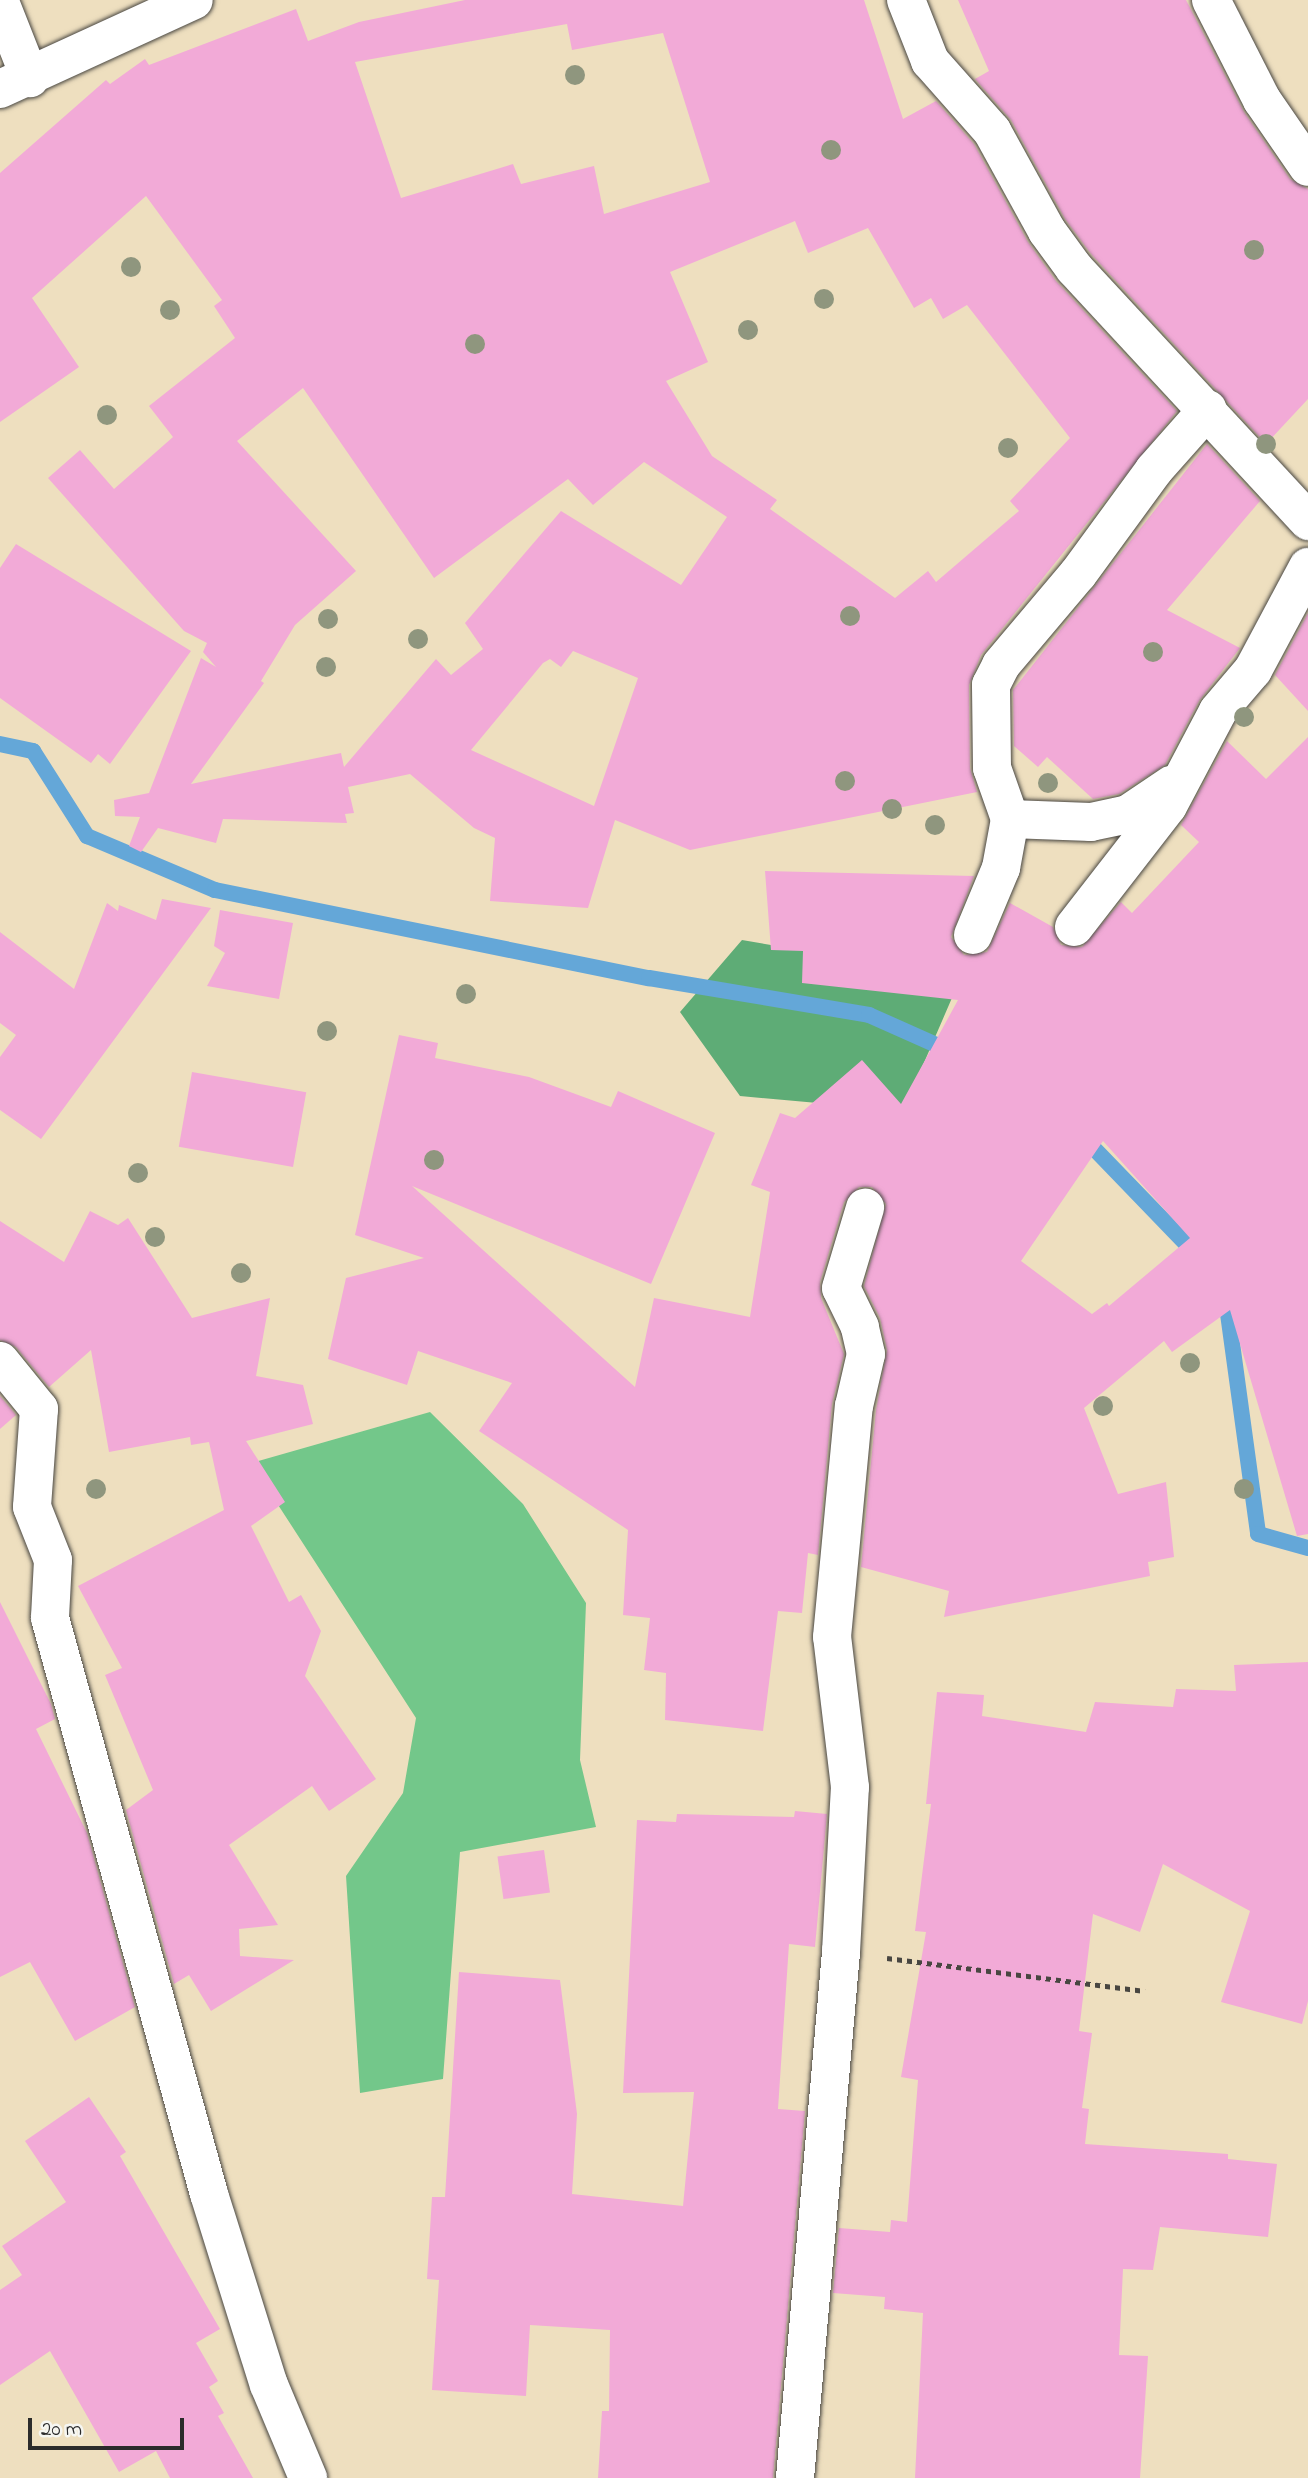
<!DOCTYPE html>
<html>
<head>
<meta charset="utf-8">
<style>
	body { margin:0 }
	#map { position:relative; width:1308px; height:2478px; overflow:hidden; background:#eedfbf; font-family:"Indie Flower",sans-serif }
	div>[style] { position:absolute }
	.green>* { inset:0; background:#73c78a }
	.forest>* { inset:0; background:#5eac76 }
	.stream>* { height:16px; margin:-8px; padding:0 8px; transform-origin:8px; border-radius:8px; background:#64a7d8 }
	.building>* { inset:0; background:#f2aad7; transform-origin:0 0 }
	.path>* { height:4.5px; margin-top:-2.25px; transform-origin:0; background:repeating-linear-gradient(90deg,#484641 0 5px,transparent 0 10px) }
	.roads { filter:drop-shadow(0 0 2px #484641) drop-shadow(0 0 2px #484641) }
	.minor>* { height:38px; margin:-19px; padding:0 19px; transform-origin:19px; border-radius:19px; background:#fff }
	.tertiary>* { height:38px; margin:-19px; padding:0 19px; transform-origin:19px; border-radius:19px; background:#fff }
	.trees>* { width:20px; height:20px; margin:-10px; border-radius:50%; background:#8f967e }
	span { translate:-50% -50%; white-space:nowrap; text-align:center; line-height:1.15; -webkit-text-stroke:7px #f6f6f2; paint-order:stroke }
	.scale { position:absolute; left:28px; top:2418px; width:156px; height:32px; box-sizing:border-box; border:4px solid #2b2b2b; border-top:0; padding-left:9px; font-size:21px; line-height:24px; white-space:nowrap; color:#2b2b2b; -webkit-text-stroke:5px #f6f6f2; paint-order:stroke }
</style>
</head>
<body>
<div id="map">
	<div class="green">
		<i style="clip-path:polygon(430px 1412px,523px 1504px,586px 1603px,580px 1760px,596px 1827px,460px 1852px,443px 2079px,360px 2093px,346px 1876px,403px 1793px,416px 1718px,251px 1463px)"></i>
	</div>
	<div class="forest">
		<i style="clip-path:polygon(742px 940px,961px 977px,898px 1123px,840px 1105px,740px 1096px,680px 1012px)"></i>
	</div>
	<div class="stream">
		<i style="left:0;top:744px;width:34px;rotate:12deg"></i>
		<i style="left:33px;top:751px;width:101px;rotate:57.6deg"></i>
		<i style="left:87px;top:836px;width:139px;rotate:22.9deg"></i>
		<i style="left:215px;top:890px;width:443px;rotate:11.5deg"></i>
		<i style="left:649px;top:978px;width:223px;rotate:9.5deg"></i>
		<i style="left:869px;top:1015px;width:91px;rotate:24deg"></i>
		<i style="left:1082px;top:1136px;width:167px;rotate:46deg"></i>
		<i style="left:1225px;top:1292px;width:244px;rotate:82.2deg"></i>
		<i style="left:1258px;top:1534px;width:52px;rotate:15.6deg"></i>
	</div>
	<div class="building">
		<i style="clip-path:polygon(evenodd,465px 0,864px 0,903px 119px,936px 101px,974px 144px,1028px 242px,1056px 281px,1177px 411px,981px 655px,969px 685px,970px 768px,977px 792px,690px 850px,615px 820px,588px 908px,490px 901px,495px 838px,474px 828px,410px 774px,348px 787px,354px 813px,345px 814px,347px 823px,223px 819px,216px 843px,158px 828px,141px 852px,129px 846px,140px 817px,115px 816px,114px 800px,149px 793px,201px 658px,216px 667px,203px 652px,207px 643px,184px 631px,48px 478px,80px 450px,114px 489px,173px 437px,149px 406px,235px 338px,214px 306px,222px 300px,146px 196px,32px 298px,79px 367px,0 422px,0 173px,106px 80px,110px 84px,145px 59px,149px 65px,296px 9px,308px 41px,359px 22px,465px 0,567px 24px,572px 50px,663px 33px,710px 182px,604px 214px,594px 166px,521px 184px,513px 164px,401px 198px,355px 62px,567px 24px,465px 0,795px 221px,808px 253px,868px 228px,914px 308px,931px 298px,943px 319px,967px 305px,1070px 438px,1010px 501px,1019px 511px,936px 582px,928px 571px,895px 598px,770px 509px,777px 500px,712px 456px,666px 381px,708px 362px,670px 272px,795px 221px,465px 0,303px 388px,434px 578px,568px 479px,593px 505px,644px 462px,727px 517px,681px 585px,561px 511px,465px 623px,483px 649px,451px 675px,436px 659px,344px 767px,341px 753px,191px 784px,264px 683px,261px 681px,295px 625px,356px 571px,237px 441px,303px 388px,465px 0,573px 651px,638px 678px,594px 806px,471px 750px,543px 663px,550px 659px,561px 667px,573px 651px)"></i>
		<i style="clip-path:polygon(958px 0,1186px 0,1244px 112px,1290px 179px,1308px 189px,1308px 399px,1266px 444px,1091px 254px,1065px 219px,1011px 120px,975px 79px,989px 71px)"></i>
		<i style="clip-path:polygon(1207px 444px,1260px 501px,1167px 610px,1240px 648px,1199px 701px,1165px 765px,1119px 794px,1093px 799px,1047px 757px,1038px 767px,1014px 746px,1013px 690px)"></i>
		<i style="clip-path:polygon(16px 544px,191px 651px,110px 764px,98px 754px,91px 763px,0 698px,0 568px)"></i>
		<i style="clip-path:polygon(1308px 613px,1308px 711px,1275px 675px)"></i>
		<i style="clip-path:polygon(evenodd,1308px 737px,1308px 1534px,1297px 1536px,1230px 1310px,1172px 1352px,1164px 1341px,1084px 1408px,1118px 1494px,1166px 1482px,1174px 1557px,1148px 1562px,1150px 1576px,944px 1617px,949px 1591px,861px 1567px,876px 1410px,887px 1350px,880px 1318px,864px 1286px,886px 1204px,872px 1187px,859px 1187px,844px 1202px,820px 1282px,821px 1298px,844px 1354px,832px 1404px,818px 1555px,808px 1553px,802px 1613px,778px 1611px,763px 1731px,665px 1720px,666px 1673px,644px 1670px,650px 1618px,623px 1615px,628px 1530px,479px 1431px,512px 1383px,418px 1351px,407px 1385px,328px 1359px,346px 1278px,424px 1258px,355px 1235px,399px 1035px,438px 1043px,435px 1058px,529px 1077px,611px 1107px,618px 1091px,715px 1133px,651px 1284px,412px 1186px,635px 1387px,654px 1298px,750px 1317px,770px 1192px,751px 1185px,780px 1113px,795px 1118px,862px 1060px,901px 1104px,958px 1000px,802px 983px,803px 951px,771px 950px,765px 871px,974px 876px,951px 937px,964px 955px,987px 952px,1010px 903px,1053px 927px,1061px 945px,1082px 947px,1121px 902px,1132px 913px,1199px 842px,1181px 825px,1227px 741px,1266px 779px,1308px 737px,1103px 1141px,1190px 1238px,1109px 1306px,1107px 1303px,1092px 1314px,1021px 1261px,1103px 1141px)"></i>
		<i style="clip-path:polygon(162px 899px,211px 908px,41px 1139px,0 1110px,0 1057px,16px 1035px,0 1023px,0 932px,74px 989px,107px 903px,118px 911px,119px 905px,156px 920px)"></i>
		<i style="clip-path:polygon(220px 910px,293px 923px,279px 999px,207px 986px,225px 953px,214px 946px)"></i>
		<i style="left:192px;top:1072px;width:116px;height:76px;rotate:10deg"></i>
		<i style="clip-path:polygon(90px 1211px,118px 1225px,128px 1218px,192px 1318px,270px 1298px,256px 1376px,303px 1385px,313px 1424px,246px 1441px,285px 1502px,251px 1526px,289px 1602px,301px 1595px,321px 1631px,305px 1676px,376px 1779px,329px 1811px,312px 1786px,229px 1845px,278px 1925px,239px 1929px,240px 1956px,294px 1960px,211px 2011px,189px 1975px,174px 1984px,126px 1810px,153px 1790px,105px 1675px,122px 1668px,78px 1586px,224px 1510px,209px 1442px,191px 1445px,190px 1437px,109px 1452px,91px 1350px,49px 1387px,16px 1347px,0 1340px,0 1221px,64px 1262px)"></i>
		<i style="clip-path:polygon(0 1396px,16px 1415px,0 1429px)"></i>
		<i style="clip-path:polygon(0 1602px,51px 1704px,55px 1719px,36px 1729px,87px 1833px,135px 2007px,75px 2041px,30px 1962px,0 1977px)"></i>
		<i style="clip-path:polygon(1308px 1662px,1308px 2001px,1302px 2024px,1221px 2002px,1250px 1911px,1163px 1864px,1140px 1932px,1093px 1914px,1079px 2031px,1092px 2033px,1082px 2108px,1089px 2109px,1085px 2144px,1228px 2154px,1228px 2159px,1277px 2164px,1268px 2237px,1160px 2227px,1153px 2270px,1123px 2269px,1119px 2355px,1148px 2356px,1140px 2478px,915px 2478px,923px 2313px,884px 2309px,885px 2297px,833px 2293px,839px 2228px,890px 2232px,891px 2220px,907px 2222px,918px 2080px,901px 2077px,926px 1932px,915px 1931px,931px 1804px,926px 1804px,937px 1692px,984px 1695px,982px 1716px,1086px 1732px,1095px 1702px,1173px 1707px,1176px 1689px,1236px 1691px,1234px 1665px)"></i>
		<i style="clip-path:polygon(795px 1811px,827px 1814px,815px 1947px,789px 1944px,778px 2109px,805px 2111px,773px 2478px,598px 2478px,602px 2411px,609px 2411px,610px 2330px,530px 2325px,526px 2396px,432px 2390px,439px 2280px,427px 2279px,432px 2197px,445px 2197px,459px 1972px,560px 1980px,577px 2114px,572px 2194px,683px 2206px,694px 2092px,623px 2093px,637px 1820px,676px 1822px,677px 1814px,794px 1817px)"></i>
		<i style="left:544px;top:1850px;width:43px;height:47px;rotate:82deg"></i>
		<i style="clip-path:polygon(89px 2097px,126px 2152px,120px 2156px,220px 2329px,196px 2343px,218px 2381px,209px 2387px,224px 2413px,218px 2416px,253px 2478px,170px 2478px,156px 2451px,119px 2472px,50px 2351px,0 2385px,0 2290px,22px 2275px,2px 2246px,66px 2202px,25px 2141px)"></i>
	</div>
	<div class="path">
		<i style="left:887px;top:1958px;width:260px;rotate:7.3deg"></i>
	</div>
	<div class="roads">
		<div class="minor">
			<i style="left:906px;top:0;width:66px;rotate:68.5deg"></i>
			<i style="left:930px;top:61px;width:94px;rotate:48.5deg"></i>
			<i style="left:992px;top:131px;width:114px;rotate:61.2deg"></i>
			<i style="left:1047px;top:231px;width:46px;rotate:53.9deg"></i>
			<i style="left:1074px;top:268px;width:345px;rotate:47.2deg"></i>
			<i style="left:0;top:2px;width:82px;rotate:68.5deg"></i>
			<i style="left:1010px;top:819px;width:81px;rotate:2.1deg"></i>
			<i style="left:1091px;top:822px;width:38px;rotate:-12deg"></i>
			<i style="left:1128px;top:814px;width:52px;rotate:-34deg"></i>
			<i style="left:1074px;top:927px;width:153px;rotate:-52.2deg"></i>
			<i style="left:1168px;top:806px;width:107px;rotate:-62.2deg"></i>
			<i style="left:1218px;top:711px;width:54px;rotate:-49.5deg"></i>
			<i style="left:1253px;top:670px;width:117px;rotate:-61.9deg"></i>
			<i style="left:973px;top:935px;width:73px;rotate:-67.3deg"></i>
			<i style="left:1001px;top:868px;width:50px;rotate:-79.6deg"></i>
			<i style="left:1010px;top:819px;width:54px;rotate:-109.4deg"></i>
			<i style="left:992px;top:768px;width:83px;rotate:-90.7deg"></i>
			<i style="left:991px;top:685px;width:22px;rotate:-63deg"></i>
			<i style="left:1001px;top:665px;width:119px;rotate:-49.8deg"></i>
			<i style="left:1078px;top:574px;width:129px;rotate:-53.8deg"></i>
			<i style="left:1154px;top:470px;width:81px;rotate:-48.5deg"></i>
			<i style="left:0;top:1361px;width:62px;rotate:50.9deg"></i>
			<i style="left:39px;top:1409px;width:98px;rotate:94.1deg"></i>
			<i style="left:32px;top:1507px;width:57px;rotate:68.4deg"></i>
			<i style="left:53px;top:1560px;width:58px;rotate:93deg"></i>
			<i style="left:50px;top:1618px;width:598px;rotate:74.57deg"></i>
			<i style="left:209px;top:2194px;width:200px;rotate:72.6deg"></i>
			<i style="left:269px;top:2385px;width:101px;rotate:67.2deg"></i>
			<i style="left:795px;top:2478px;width:528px;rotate:-85deg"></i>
			<i style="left:841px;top:1952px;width:165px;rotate:-86.9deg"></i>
			<i style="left:850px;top:1787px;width:151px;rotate:-96.8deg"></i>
			<i style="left:832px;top:1637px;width:232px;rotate:-84.6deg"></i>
			<i style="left:854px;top:1406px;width:53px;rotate:-77deg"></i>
			<i style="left:866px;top:1354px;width:28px;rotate:-103deg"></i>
			<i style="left:860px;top:1327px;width:43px;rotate:-116deg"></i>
			<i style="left:841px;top:1288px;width:84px;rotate:-73.3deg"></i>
		</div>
		<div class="tertiary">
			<i style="left:1211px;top:0;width:112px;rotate:63deg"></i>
			<i style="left:1262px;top:100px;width:81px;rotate:55.5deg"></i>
			<i style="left:0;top:89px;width:213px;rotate:-24.6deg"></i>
		</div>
	</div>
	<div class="trees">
		<i style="left:575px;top:75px"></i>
		<i style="left:831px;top:150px"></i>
		<i style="left:1254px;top:250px"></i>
		<i style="left:131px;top:267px"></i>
		<i style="left:824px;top:299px"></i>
		<i style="left:170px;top:310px"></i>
		<i style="left:748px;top:330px"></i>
		<i style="left:475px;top:344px"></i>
		<i style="left:107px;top:415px"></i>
		<i style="left:1266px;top:444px"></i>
		<i style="left:1008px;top:448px"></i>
		<i style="left:850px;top:616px"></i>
		<i style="left:328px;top:619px"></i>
		<i style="left:418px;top:639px"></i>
		<i style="left:1153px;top:652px"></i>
		<i style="left:326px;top:667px"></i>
		<i style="left:1244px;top:717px"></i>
		<i style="left:845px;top:781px"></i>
		<i style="left:1048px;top:783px"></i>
		<i style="left:892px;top:809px"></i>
		<i style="left:935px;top:825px"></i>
		<i style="left:466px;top:994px"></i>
		<i style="left:327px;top:1031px"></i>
		<i style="left:434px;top:1160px"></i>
		<i style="left:138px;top:1173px"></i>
		<i style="left:155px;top:1237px"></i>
		<i style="left:241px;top:1273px"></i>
		<i style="left:1190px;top:1363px"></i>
		<i style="left:1103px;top:1406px"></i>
		<i style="left:96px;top:1489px"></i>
		<i style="left:1244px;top:1489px"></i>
	</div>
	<div class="scale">20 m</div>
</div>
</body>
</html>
